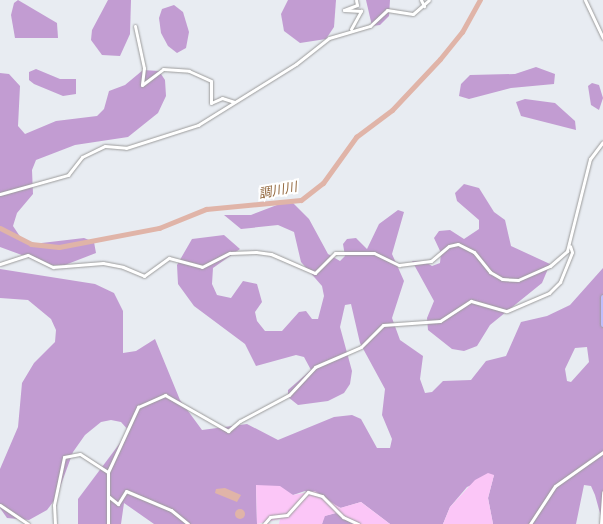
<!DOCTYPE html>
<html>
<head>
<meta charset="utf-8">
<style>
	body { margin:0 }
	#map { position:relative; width:603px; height:524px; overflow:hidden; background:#e8ecf2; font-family:Poppins,"Noto Sans JP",sans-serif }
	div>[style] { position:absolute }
	.forest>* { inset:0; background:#c29cd2 }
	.park>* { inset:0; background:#fbc6f7 }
	.water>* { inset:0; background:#e0b4a8 }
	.round { border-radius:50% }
	.river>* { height:5px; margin:-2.5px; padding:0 2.5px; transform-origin:2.5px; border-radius:2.5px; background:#e0b4a8 }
	.roads { filter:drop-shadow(0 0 1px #9c9c9c) drop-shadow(0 0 1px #9c9c9c) }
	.street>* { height:3px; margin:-1.5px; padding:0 1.5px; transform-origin:1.5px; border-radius:1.5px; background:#fff }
	.secondary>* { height:4px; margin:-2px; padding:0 2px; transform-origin:2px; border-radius:2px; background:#bfbdfb }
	span { translate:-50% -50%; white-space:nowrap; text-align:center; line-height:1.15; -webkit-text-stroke:4px #fff; paint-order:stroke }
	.water-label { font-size:13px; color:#94693f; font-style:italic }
</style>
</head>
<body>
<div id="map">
	<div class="forest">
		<i style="clip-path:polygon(18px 0,57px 23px,58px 38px,15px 38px,11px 15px,14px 3px)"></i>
		<i style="clip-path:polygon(108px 0,131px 0,130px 34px,120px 56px,102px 55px,91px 40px,92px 30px)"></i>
		<i style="clip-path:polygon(288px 0,336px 0,334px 27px,326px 39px,300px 43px,284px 31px,281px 14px)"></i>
		<i style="clip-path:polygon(366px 0,390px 0,389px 16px,380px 25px,372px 26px)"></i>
		<i style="clip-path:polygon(174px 5px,183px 12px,189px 32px,186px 48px,177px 53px,168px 46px,161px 33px,159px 18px,162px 9px)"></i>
		<i style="clip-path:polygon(536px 67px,555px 74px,554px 84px,511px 88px,469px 99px,459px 96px,461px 84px,470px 75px,515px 74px)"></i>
		<i style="clip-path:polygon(36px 69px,60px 79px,76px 79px,76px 94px,63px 96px,34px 84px,29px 80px,29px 72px)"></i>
		<i style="clip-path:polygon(143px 70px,159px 71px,165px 80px,166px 96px,158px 113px,128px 137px,75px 145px,36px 160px,32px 170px,33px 194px,17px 213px,13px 226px,21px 238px,33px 244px,84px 238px,94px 242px,96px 253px,65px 265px,49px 265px,0 247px,0 73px,9px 74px,20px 86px,18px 126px,25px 134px,56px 121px,97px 116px,104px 109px,109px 91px,125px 85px)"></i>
		<i style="clip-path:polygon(592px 83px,599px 85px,603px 98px,599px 110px,591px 105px,588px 86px)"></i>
		<i style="clip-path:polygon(525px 99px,555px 103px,575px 121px,576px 130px,521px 116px,516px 102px)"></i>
		<i style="clip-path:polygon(464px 184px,479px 188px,494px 212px,505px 220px,511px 246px,550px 264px,542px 283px,490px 325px,477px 346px,464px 351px,452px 349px,428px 330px,427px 318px,434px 301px,412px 261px,424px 261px,432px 266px,440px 263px,441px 253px,434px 238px,439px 231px,450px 230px,464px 239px,479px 229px,479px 220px,457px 201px,455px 193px)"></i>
		<i style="clip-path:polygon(evenodd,290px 200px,309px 219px,328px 254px,340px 261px,345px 256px,343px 244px,347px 239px,356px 238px,367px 249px,379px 224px,398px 210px,404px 212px,392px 254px,404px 281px,392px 318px,400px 340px,423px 356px,420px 379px,425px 393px,432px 392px,443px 381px,471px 380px,486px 361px,506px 356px,521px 322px,547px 316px,570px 305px,603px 268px,603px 524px,595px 495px,591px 486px,584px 485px,576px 524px,493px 524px,488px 498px,494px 475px,467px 487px,450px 507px,443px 524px,390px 524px,361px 502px,341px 508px,305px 491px,293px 495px,256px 486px,257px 524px,154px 524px,124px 503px,121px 524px,78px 524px,78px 499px,129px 431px,121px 422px,111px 420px,101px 422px,85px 435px,73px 452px,56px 498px,47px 510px,29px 520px,7px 518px,0 508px,0 469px,18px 427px,22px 383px,34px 363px,55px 342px,56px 330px,51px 319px,28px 300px,0 298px,0 269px,95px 284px,114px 293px,123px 311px,123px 353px,136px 351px,155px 339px,180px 400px,202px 430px,247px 424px,278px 440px,334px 417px,352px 415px,361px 419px,377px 448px,390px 448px,392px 439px,382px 415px,385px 389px,360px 343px,351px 304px,345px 305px,340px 327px,352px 371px,350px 384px,344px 393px,328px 401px,298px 405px,288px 397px,288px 390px,311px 370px,304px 357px,296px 355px,256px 366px,245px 344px,194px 306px,178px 284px,177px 265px,192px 239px,224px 235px,240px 249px,213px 268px,212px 284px,217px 295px,231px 298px,243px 281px,257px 284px,262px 302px,255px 312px,257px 321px,265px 331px,282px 331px,299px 312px,306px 311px,312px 319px,318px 319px,324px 296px,322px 286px,301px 262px,294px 232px,278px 225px,241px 229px,224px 215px,251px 215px,290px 200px,587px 347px,589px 362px,571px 382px,567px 381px,565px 369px,575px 348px,587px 347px)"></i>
		<i style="clip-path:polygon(336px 513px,341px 517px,353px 524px,322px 524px,324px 516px)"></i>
	</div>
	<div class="park">
		<i style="clip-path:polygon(488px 473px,494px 475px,488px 498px,493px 524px,443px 524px,450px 507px,475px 480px)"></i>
		<i style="clip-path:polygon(256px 485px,280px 486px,293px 495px,315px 491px,340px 508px,361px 502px,390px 524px,353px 524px,336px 513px,325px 516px,322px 524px,279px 524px,280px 519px,257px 524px)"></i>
	</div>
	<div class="water">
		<i style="clip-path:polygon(225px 488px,241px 495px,237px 502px,215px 493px,216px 489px)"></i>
		<i class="round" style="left:235px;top:509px;width:10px;height:10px"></i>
	</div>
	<div class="river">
		<i style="left:0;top:228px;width:35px;rotate:27deg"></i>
		<i style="left:31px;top:244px;width:28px;rotate:6deg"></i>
		<i style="left:59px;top:247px;width:102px;rotate:-10.8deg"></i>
		<i style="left:159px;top:228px;width:51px;rotate:-22deg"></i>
		<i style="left:206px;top:209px;width:95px;rotate:-5.4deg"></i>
		<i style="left:301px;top:200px;width:28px;rotate:-38deg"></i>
		<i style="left:323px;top:183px;width:57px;rotate:-54.3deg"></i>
		<i style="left:356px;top:137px;width:45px;rotate:-36.9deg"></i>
		<i style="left:392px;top:110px;width:70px;rotate:-46.7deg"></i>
		<i style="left:440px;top:59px;width:35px;rotate:-51deg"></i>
		<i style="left:462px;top:32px;width:37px;rotate:-61deg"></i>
	</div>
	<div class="roads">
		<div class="street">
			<i style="left:421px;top:0;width:7px;rotate:63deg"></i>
			<i style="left:585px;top:0;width:42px;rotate:64.7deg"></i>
			<i style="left:135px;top:26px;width:43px;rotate:77.9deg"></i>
			<i style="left:144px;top:68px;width:17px;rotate:97deg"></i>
			<i style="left:142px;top:85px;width:26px;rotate:-37deg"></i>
			<i style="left:163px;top:69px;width:26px;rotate:4deg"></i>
			<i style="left:189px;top:71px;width:24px;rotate:24deg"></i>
			<i style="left:211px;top:81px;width:22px;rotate:90deg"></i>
			<i style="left:211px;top:103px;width:12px;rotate:-24deg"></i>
			<i style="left:222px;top:98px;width:13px;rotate:18deg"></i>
			<i style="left:351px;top:29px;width:21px;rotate:-61deg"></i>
			<i style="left:361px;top:11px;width:17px;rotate:-177deg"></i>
			<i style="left:344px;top:10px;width:14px;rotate:-21deg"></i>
			<i style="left:357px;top:5px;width:5px;rotate:-101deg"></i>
			<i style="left:0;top:194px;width:71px;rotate:-15.6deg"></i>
			<i style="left:68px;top:175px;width:23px;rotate:-52deg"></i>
			<i style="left:82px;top:157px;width:25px;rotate:-26deg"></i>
			<i style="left:105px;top:146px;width:21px;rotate:5deg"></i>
			<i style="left:126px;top:148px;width:76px;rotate:-17.7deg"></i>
			<i style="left:198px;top:125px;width:115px;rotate:-31.9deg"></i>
			<i style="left:296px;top:64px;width:42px;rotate:-38.2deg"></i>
			<i style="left:329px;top:38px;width:43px;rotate:-16.3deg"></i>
			<i style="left:370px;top:26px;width:23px;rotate:-43deg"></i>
			<i style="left:387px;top:10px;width:26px;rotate:9deg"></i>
			<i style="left:413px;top:14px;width:21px;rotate:-41deg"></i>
			<i style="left:0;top:264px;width:29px;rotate:-18deg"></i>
			<i style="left:28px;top:255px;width:28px;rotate:26deg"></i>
			<i style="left:53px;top:267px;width:50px;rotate:-4.6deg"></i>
			<i style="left:103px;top:263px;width:20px;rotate:11deg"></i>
			<i style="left:123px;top:267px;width:23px;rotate:23deg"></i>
			<i style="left:144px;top:276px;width:31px;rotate:-36deg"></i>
			<i style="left:169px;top:258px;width:34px;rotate:15deg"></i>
			<i style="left:202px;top:267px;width:31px;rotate:-27deg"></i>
			<i style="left:230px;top:253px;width:26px;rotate:-2deg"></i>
			<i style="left:256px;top:252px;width:15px;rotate:8deg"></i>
			<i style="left:271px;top:254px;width:48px;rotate:23.4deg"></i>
			<i style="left:315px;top:273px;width:28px;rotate:-45deg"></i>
			<i style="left:335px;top:253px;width:39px"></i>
			<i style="left:374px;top:253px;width:28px;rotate:26deg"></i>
			<i style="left:399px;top:265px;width:32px;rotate:-7deg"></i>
			<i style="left:431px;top:261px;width:23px;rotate:-40deg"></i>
			<i style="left:449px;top:246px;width:9px;rotate:-13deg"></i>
			<i style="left:458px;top:244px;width:18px;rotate:27deg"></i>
			<i style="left:474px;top:252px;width:26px;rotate:51deg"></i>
			<i style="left:490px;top:272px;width:14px;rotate:30deg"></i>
			<i style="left:502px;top:279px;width:16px;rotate:4deg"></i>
			<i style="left:518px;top:280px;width:35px;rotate:-24deg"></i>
			<i style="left:550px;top:266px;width:23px;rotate:-41deg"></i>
			<i style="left:567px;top:251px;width:95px;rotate:-76deg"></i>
			<i style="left:590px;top:159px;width:21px;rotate:-53deg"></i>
			<i style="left:108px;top:496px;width:13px;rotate:39deg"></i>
			<i style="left:118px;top:504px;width:15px;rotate:-58deg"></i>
			<i style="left:126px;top:491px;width:49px;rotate:22.9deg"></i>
			<i style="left:171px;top:510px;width:22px;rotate:39deg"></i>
			<i style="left:0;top:505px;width:34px;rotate:34deg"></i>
			<i style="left:55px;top:524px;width:19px;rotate:-93deg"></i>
			<i style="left:54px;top:505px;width:49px;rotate:-78.2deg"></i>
			<i style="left:64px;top:457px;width:16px;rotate:-11deg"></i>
			<i style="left:80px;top:454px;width:33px;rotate:33deg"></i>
			<i style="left:108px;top:524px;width:52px;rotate:-90deg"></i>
			<i style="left:108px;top:472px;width:72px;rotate:-65.2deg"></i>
			<i style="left:138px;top:407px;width:30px;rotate:-24deg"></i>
			<i style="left:165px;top:395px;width:73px;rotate:29.7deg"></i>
			<i style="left:228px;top:431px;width:16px;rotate:-40deg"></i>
			<i style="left:240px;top:421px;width:55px;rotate:-28deg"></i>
			<i style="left:289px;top:395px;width:38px;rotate:-47deg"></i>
			<i style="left:315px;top:367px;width:50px;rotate:-23.5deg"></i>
			<i style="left:361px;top:347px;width:31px;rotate:-45deg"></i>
			<i style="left:383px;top:325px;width:57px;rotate:-4deg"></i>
			<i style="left:440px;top:321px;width:37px;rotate:-33deg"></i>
			<i style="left:471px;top:301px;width:37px;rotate:16deg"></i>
			<i style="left:507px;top:311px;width:46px;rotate:-23.2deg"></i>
			<i style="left:549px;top:293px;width:16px;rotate:-45deg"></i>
			<i style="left:560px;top:282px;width:32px;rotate:-68deg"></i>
			<i style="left:572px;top:252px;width:6px;rotate:-108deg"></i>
			<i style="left:264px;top:524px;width:9px;rotate:-49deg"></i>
			<i style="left:270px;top:517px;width:17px;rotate:-7deg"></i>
			<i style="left:287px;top:515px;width:31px;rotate:-48deg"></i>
			<i style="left:308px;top:492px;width:15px;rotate:16deg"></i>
			<i style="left:322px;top:496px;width:30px;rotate:45deg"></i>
			<i style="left:343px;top:517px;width:17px;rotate:25deg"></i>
			<i style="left:530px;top:524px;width:45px;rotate:-56.7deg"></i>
			<i style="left:555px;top:486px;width:59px;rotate:-35.3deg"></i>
			<i style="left:601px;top:524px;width:32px;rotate:-86deg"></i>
		</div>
		<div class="secondary">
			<i style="left:603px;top:297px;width:28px;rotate:90deg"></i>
		</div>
	</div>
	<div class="water-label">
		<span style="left:278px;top:191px;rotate:-11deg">調川川</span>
	</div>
</div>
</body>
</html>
